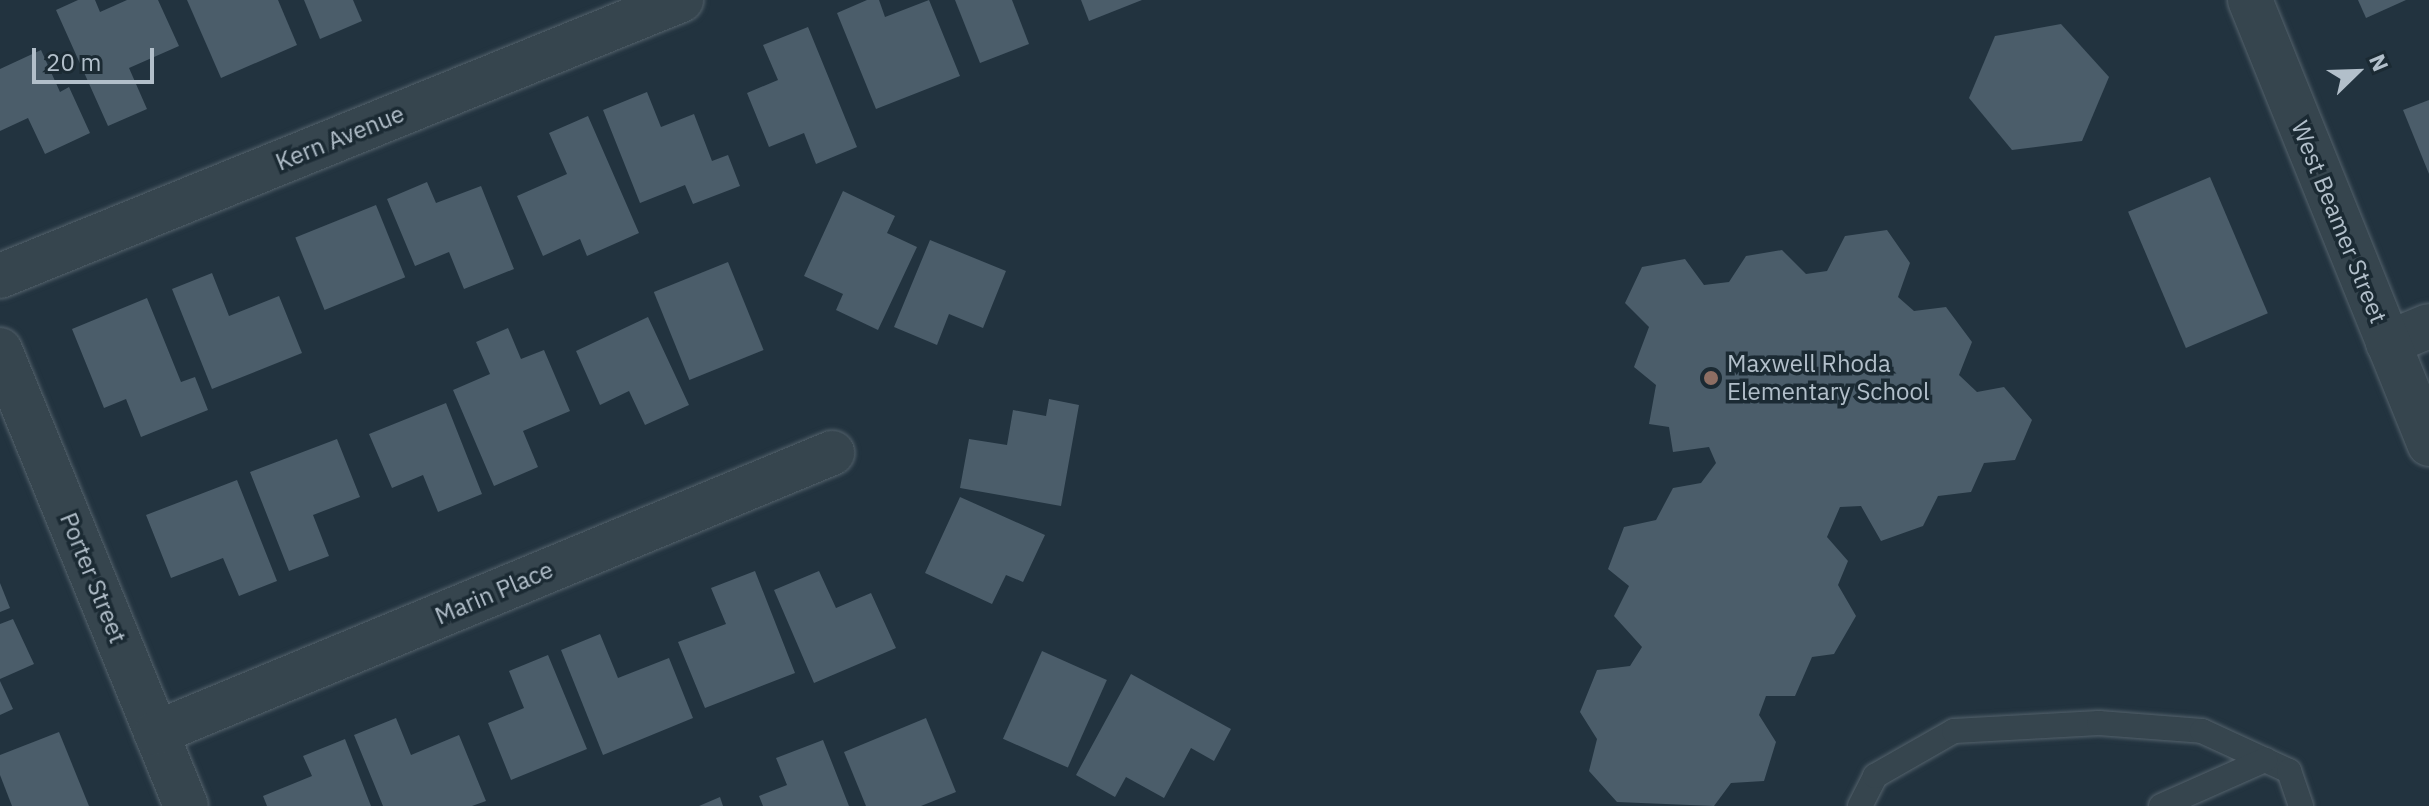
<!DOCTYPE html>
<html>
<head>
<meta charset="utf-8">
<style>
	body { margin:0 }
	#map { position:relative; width:2429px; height:806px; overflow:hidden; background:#22333f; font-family:"IBM Plex Sans",sans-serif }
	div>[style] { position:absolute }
	.building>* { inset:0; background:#4b5d6a; transform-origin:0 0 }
	.roads { filter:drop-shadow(0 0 2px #54626c) drop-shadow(0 0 2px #54626c) }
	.service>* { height:24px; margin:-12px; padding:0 12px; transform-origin:12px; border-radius:12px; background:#36454e }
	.minor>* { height:44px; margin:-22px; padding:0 22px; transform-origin:22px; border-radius:22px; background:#36454e }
	.tertiary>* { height:44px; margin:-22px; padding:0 22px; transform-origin:22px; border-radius:22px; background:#36454e }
	.dots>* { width:22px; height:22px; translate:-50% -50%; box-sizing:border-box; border:4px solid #1b2a33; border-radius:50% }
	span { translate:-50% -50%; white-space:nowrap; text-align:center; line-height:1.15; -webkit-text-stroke:7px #1b2a33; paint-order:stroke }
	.street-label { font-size:24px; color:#b2bfca }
	.poi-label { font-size:24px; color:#b2bfca }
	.left { translate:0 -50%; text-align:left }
	.north { position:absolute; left:2317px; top:32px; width:80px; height:80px; -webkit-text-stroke:6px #1b2a33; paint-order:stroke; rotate:67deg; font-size:22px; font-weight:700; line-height:32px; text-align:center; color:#b2bfca }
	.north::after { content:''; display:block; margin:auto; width:28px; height:36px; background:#b2bfca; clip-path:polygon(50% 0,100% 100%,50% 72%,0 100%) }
	.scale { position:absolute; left:32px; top:48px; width:122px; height:36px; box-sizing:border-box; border:4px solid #b2bfca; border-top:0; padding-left:10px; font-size:24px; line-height:28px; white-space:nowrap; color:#b2bfca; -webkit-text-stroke:6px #1b2a33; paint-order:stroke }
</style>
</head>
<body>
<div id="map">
	<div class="building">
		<i style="clip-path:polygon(78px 0,95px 0,100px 12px,127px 0,158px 0,179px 46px,129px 68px,147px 109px,108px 126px,56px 10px)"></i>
		<i style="clip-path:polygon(187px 0,278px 0,297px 45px,221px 78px)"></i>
		<i style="clip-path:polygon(304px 0,353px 0,362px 21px,320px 39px)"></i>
		<i style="clip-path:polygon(867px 0,879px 0,885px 17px,929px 0,960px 76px,876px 109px,837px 13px)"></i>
		<i style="clip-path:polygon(955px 0,1012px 0,1029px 44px,980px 63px)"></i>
		<i style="clip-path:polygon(1081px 0,1142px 0,1089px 21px)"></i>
		<i style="clip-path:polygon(2358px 0,2406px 0,2366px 18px)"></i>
		<i style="clip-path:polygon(2061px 24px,2109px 77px,2082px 141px,2012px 150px,1969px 98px,1995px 36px)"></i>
		<i style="clip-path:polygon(808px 27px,857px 147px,816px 164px,804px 133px,769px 147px,747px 93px,778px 80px,763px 45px)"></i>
		<i style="clip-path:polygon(41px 50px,60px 92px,69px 87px,90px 133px,45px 154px,28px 118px,0 131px,0 69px)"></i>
		<i style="clip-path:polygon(647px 92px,661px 127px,694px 114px,712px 161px,728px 155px,740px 186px,693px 204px,685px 185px,640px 203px,603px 110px)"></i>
		<i style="clip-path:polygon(2429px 100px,2429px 174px,2403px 110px)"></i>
		<i style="clip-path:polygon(588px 116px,639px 233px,587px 256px,580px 239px,543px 256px,517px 196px,567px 174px,549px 133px)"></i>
		<i style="left:2210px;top:177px;width:148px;height:89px;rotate:67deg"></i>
		<i style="clip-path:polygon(427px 182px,436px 203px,481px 186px,514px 269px,464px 289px,449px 252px,415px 266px,387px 199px)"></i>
		<i style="clip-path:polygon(843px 191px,895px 216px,887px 233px,917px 247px,878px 330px,836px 310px,843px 294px,804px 276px)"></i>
		<i style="left:376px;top:205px;width:78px;height:87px;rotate:68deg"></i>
		<i style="clip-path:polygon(1887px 230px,1910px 263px,1898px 297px,1914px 311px,1946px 307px,1972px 342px,1959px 375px,1977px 392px,2004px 387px,2032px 420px,2015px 460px,1984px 463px,1971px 492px,1938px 496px,1923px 526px,1881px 541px,1861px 506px,1840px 507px,1827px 537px,1848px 561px,1838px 585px,1856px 616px,1834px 654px,1812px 657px,1795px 696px,1766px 696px,1759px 715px,1776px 742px,1764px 781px,1731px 783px,1714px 806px,1617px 802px,1589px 771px,1597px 739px,1580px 712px,1597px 670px,1630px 666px,1642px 647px,1614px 616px,1629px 586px,1608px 569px,1624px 527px,1656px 520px,1673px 488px,1701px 483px,1716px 463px,1709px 447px,1673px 452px,1669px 427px,1649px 424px,1656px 385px,1634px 367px,1649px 327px,1625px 303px,1642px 267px,1685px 259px,1704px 285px,1729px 282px,1746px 256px,1782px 250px,1806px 274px,1827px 271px,1845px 236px)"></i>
		<i style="clip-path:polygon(930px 240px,1006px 271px,983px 328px,949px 314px,937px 345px,894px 327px)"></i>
		<i style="left:728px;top:262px;width:95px;height:80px;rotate:68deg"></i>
		<i style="clip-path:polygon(212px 273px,229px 316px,279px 296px,302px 353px,212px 389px,172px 289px)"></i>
		<i style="clip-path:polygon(147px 298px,181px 382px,195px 377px,208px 410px,141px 437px,126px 399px,104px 408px,72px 329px)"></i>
		<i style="clip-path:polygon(648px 317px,689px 405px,645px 425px,629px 391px,600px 405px,576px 351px)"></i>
		<i style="clip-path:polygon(508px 328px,521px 359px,544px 350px,570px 411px,523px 431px,538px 467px,494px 486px,453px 390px,490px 374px,476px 342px)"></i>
		<i style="clip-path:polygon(1049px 399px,1079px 405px,1061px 506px,960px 488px,969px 439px,1007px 445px,1013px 410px,1046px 416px)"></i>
		<i style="clip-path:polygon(446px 403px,482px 494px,438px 512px,423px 475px,392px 488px,369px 434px)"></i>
		<i style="clip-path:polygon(337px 439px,360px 497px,313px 515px,329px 556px,289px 571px,250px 472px)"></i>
		<i style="clip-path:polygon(237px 480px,277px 581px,239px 596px,223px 558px,171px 578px,146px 515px)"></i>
		<i style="clip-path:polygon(960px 497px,1045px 535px,1023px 582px,1006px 575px,992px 604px,925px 573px)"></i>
		<i style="clip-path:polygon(755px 571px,795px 673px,705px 708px,678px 642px,726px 624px,711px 588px)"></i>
		<i style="clip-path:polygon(819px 571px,836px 608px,871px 593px,896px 648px,814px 683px,774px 590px)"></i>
		<i style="clip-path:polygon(0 583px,10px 608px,0 612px)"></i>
		<i style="clip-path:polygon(13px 619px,34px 664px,0 679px,0 624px)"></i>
		<i style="clip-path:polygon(600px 634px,618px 678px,669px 658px,693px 718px,603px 755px,561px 650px)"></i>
		<i style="left:1042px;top:651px;width:71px;height:96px;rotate:24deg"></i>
		<i style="clip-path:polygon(548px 655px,587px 749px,511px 780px,488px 723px,524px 708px,509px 671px)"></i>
		<i style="clip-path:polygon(1131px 674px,1231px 729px,1214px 761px,1191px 748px,1164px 798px,1126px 777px,1115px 797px,1076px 775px)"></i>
		<i style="clip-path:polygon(0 681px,13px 709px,0 715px)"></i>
		<i style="clip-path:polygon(396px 718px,411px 755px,459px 735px,486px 801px,472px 806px,383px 806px,354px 735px)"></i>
		<i style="clip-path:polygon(926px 718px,956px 792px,921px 806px,866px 806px,844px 752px)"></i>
		<i style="clip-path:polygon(59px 732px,89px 806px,12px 806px,0 775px,0 755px)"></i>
		<i style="clip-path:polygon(345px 739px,371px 806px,267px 806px,263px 796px,312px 776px,303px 756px)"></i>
		<i style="clip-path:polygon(823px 740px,849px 806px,763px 806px,759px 796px,787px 785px,776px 758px)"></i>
		<i style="clip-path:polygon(720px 797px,723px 806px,699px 806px)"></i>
	</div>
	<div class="roads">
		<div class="service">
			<i style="left:1860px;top:806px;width:34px;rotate:-63deg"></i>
			<i style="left:1875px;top:776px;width:91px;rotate:-29.7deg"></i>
			<i style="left:1954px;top:731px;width:145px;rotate:-3.2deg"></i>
			<i style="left:2099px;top:723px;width:103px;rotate:4.4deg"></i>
			<i style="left:2202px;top:731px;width:96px;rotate:24.7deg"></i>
			<i style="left:2289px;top:771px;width:37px;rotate:71deg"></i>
			<i style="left:2161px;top:806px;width:114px;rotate:-23.9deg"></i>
		</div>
		<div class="minor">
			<i style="left:0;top:276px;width:735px;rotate:-22.06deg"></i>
			<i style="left:2388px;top:343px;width:44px;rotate:-22.5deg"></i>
			<i style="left:0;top:350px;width:492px;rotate:67.8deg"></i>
			<i style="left:156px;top:733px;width:732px;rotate:-22.5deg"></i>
		</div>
		<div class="tertiary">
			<i style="left:2250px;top:0;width:479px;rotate:68deg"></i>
		</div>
	</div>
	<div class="dots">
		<i style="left:1711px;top:378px;background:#8d6e63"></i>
	</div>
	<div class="street-label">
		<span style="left:340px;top:138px;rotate:-22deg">Kern Avenue</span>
		<span style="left:2339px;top:222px;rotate:68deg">West Beamer Street</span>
		<span style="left:93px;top:578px;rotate:68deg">Porter Street</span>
		<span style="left:494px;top:593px;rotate:-23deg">Marin Place</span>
	</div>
	<div class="poi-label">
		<span class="left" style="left:1727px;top:378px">Maxwell Rhoda<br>Elementary School</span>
	</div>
	<div class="north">N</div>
	<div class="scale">20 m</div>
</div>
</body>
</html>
